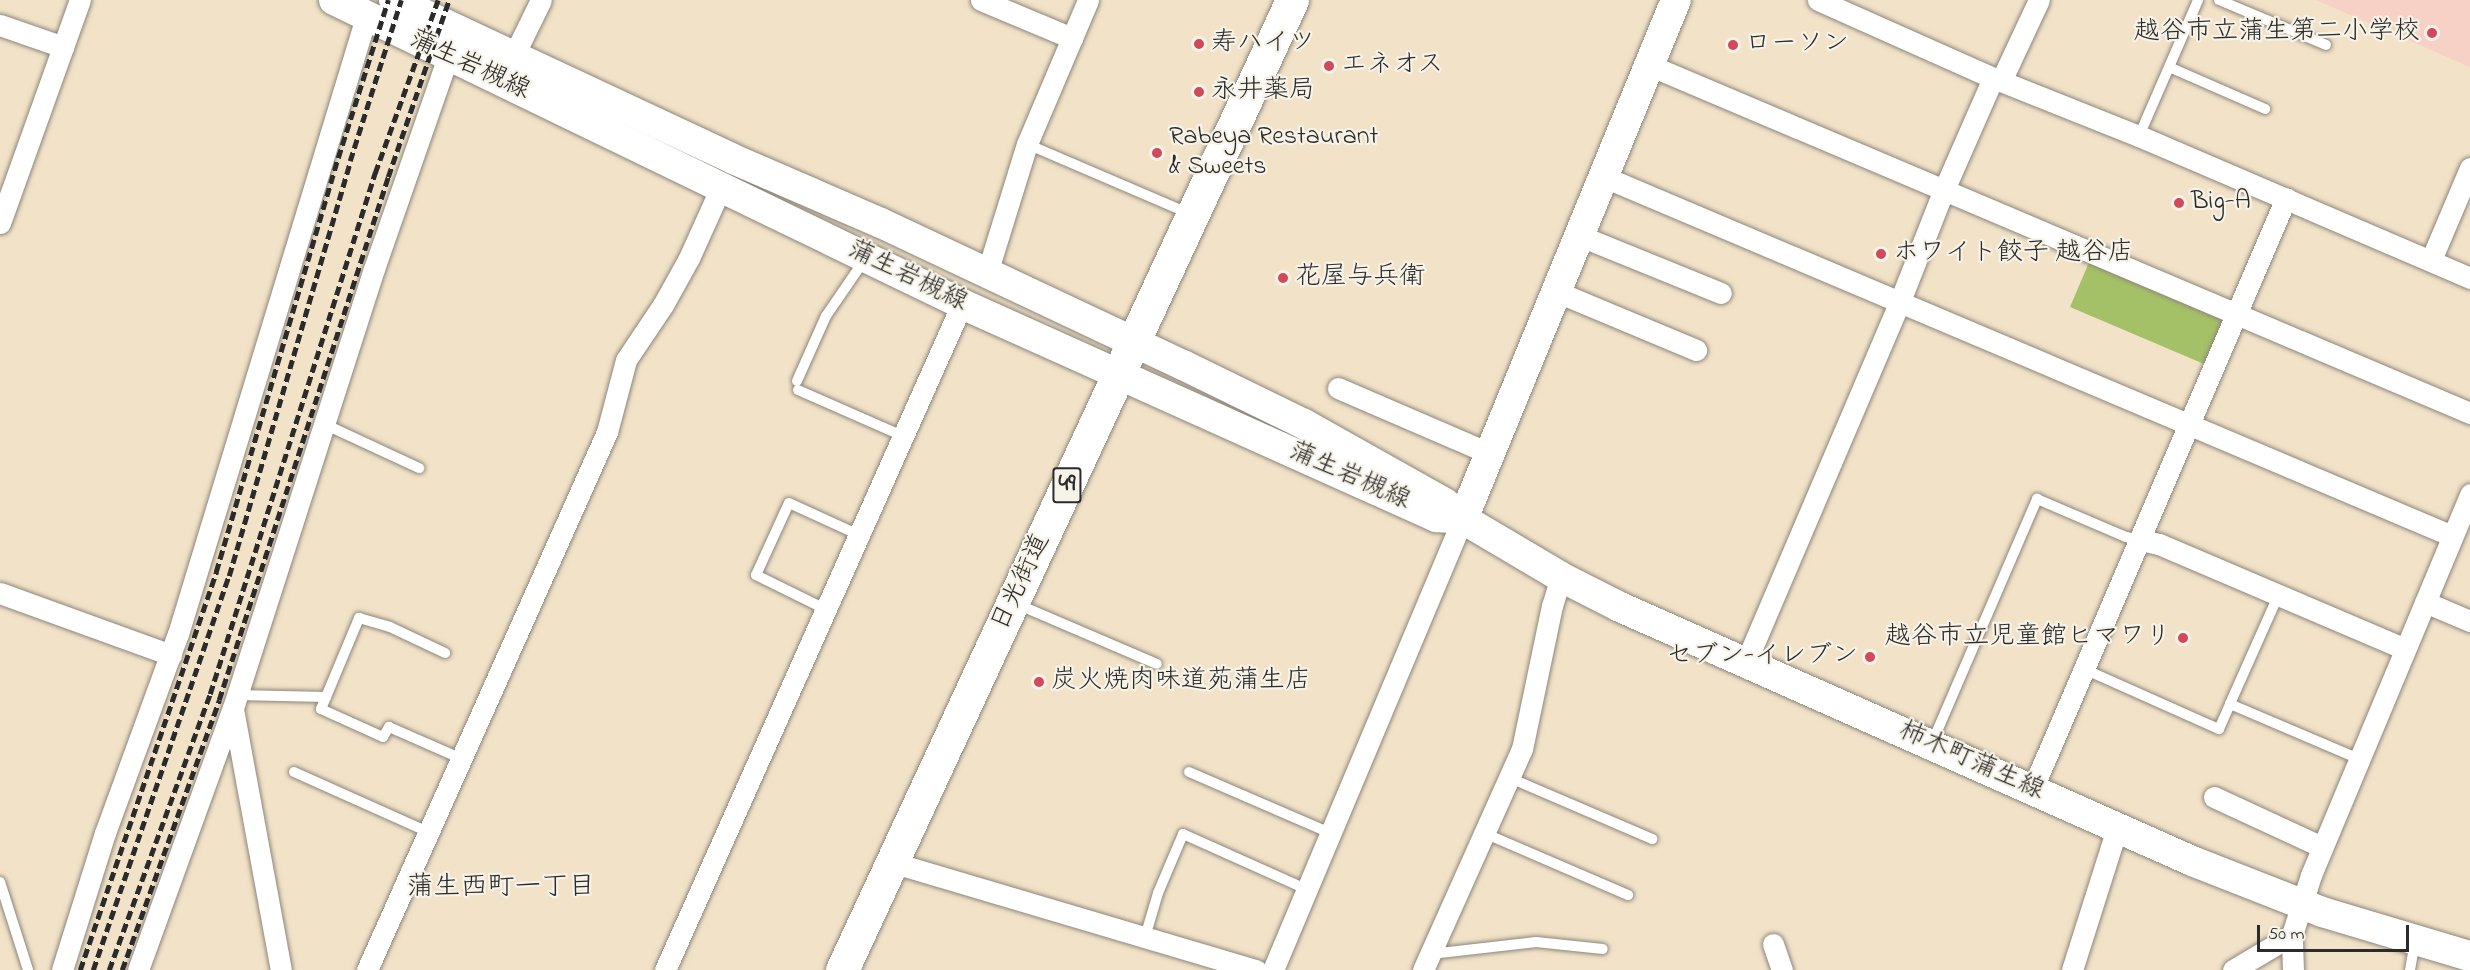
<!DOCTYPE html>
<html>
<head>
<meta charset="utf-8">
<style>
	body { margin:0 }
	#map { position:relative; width:2470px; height:970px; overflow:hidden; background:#f1e2c8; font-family:"Indie Flower","Klee One",sans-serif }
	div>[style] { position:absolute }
	.built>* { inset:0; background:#f7d1c6 }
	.green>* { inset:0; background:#a5c168 }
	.roads { filter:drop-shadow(0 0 2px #8e867a) drop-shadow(0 0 2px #8e867a) }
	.lane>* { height:10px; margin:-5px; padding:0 5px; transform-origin:5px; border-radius:5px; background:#fff }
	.street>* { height:21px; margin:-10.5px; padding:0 10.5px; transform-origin:10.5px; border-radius:10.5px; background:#fff }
	.secondary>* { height:30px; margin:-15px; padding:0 15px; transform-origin:15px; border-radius:15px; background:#fff }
	.primary>* { height:33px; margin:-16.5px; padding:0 16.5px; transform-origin:16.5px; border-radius:16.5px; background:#fff }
	.rail>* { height:4.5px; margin-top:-2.25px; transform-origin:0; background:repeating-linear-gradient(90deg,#2b2b2b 0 9px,transparent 0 13.5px) }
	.dots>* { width:16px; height:16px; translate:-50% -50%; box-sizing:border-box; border:3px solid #f7f3e8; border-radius:50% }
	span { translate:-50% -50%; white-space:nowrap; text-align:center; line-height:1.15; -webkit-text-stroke:4.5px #f7f3e8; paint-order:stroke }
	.shield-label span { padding:2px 4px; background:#f7f3e8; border:2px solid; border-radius:4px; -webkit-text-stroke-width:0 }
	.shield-label { font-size:24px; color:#2b2b2b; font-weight:700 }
	.poi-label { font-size:26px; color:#2b2b2b }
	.right { translate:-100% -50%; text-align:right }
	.left { translate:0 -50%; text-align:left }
	.street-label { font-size:26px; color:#2b2b2b }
	.neighbourhood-label { font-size:27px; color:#2b2b2b }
	.scale { position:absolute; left:2257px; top:925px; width:152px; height:27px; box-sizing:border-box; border:3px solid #2b2b2b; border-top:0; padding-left:8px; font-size:18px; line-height:21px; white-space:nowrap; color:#2b2b2b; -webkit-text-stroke:4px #f7f3e8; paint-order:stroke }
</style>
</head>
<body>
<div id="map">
	<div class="built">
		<i style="clip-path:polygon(2316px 0,2470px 0,2470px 67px)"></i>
	</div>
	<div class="green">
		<i style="clip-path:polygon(2090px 260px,2220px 314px,2223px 321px,2204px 364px,2070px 307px)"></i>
	</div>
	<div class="roads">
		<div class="lane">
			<i style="left:2219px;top:0;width:116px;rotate:22.8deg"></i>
			<i style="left:2169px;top:67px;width:105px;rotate:23.6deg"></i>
			<i style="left:2139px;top:136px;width:148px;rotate:-66.5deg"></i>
			<i style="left:1027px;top:144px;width:177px;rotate:23.2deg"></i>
			<i style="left:797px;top:381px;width:71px;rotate:-66deg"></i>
			<i style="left:826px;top:316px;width:69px;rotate:-55.6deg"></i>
			<i style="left:798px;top:390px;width:115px;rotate:23.7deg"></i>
			<i style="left:324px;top:424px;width:105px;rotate:24.9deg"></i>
			<i style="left:2278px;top:596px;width:118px;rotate:114deg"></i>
			<i style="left:2230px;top:704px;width:140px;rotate:23.1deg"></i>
			<i style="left:1017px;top:604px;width:152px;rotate:23.2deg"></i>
			<i style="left:825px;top:609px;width:77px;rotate:-153.8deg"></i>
			<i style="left:756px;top:575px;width:79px;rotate:-65.4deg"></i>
			<i style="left:789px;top:503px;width:77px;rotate:24.6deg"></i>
			<i style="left:2084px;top:669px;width:148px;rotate:24deg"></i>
			<i style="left:2219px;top:729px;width:27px;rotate:-66deg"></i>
			<i style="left:236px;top:695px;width:90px;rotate:1.3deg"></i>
			<i style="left:326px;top:697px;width:13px;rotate:113deg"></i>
			<i style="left:321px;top:709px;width:68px;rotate:24.3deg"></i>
			<i style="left:383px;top:737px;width:12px;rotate:-59deg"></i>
			<i style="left:389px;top:727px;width:80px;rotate:23.7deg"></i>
			<i style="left:326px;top:697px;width:86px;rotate:-67.3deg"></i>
			<i style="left:359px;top:618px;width:32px;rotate:16deg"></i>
			<i style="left:390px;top:627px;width:61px;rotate:25.3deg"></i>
			<i style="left:1932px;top:743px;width:266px;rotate:-66.7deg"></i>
			<i style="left:2037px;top:499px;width:97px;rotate:23.1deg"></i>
			<i style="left:2126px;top:537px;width:15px;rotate:11deg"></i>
			<i style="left:294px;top:772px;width:147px;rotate:24.1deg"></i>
			<i style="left:1189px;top:772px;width:156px;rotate:23.4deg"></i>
			<i style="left:1510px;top:778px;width:155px;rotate:23.2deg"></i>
			<i style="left:1484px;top:833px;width:157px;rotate:23.3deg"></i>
			<i style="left:0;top:882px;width:92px;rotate:72.3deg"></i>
			<i style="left:1145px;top:937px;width:46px;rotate:-73.5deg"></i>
			<i style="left:1158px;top:893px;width:64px;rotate:-67deg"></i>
			<i style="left:1183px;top:834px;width:137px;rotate:24.1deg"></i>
			<i style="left:1431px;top:954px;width:106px;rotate:-6.5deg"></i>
			<i style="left:1536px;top:942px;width:67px;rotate:6deg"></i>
			<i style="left:2410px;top:970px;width:29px;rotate:-80deg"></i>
		</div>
		<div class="street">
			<i style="left:981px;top:0;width:99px;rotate:22.7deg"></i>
			<i style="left:1818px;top:0;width:192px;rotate:24deg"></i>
			<i style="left:1993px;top:78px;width:157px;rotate:21.7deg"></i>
			<i style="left:2139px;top:136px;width:360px;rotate:23.2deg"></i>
			<i style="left:0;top:25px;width:67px;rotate:19.2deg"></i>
			<i style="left:514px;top:55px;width:61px;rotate:-63.9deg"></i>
			<i style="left:1649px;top:65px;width:892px;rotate:22.97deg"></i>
			<i style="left:2001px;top:81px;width:89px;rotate:-64.9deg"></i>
			<i style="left:1602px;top:176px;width:923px;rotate:22.95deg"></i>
			<i style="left:0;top:223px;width:237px;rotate:-70.3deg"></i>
			<i style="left:1578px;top:235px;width:154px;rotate:22.1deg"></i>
			<i style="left:2431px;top:260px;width:100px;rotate:-67deg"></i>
			<i style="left:987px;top:273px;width:135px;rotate:-72.8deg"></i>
			<i style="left:1027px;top:144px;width:156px;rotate:-67deg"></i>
			<i style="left:1555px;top:291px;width:153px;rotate:22.7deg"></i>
			<i style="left:1338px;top:388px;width:164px;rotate:23.3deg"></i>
			<i style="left:2141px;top:540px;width:18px;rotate:13deg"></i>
			<i style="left:2159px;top:544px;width:267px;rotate:23.1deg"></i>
			<i style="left:0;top:593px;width:182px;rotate:19.9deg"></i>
			<i style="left:2425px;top:602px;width:49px;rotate:22.9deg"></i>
			<i style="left:1746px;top:662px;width:392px;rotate:-66.9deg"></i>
			<i style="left:1900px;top:301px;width:117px;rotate:-68.5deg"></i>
			<i style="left:1943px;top:192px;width:124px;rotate:-66.3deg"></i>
			<i style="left:233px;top:709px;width:265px;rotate:79.6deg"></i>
			<i style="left:2032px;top:790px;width:644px;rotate:-66.78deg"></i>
			<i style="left:2214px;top:797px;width:119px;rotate:24.8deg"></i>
			<i style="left:891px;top:862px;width:381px;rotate:16.5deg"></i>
			<i style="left:1773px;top:944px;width:28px;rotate:71deg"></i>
			<i style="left:62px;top:970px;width:144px;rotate:-72.6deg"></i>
			<i style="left:105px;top:833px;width:212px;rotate:-69.9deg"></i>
			<i style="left:178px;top:634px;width:645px;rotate:-73.05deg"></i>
			<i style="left:138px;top:970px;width:279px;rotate:-70.1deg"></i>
			<i style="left:233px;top:708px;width:461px;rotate:-72.2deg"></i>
			<i style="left:374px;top:269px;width:225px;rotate:-70.8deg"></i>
			<i style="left:367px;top:970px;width:589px;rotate:-65.96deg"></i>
			<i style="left:607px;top:432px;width:74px;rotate:-75.2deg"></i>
			<i style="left:626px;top:360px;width:66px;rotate:-56.1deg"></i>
			<i style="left:663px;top:305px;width:54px;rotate:-61deg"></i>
			<i style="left:689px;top:258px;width:80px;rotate:-65.7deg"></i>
			<i style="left:665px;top:970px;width:729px;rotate:-65.97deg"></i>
			<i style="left:1273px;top:970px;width:489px;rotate:-67.2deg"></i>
			<i style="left:1423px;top:970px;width:242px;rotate:-65.9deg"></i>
			<i style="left:1522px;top:749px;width:146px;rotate:-78.2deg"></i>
			<i style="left:1552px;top:606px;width:30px;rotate:-73deg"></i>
			<i style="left:2072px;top:970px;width:149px;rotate:-72.4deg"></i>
			<i style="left:2233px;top:970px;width:69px;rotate:-30.7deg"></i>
			<i style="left:2293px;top:970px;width:35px;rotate:-92deg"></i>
			<i style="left:2292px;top:935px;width:63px;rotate:-72.4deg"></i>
			<i style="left:2311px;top:875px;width:413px;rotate:-67.3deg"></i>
		</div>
		<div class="secondary">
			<i style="left:334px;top:0;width:698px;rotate:25.83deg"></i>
			<i style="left:962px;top:304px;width:520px;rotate:24.2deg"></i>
			<i style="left:1436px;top:517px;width:27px;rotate:4deg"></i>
			<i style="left:1463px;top:519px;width:114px;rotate:30.6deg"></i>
			<i style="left:1561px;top:577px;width:66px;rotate:27deg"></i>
			<i style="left:1620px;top:607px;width:626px;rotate:23.94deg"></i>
			<i style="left:2192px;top:861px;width:140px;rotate:21.4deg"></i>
			<i style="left:2322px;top:912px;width:154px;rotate:16.6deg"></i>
			<i style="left:394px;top:0;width:374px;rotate:25.1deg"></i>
			<i style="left:733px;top:159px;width:161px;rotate:23.4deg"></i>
			<i style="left:881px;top:223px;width:334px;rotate:25.2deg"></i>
			<i style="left:1183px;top:365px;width:135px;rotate:26deg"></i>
			<i style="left:1304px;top:424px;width:162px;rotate:29.3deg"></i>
			<i style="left:1463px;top:519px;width:561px;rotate:-67.69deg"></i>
		</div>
		<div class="primary">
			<i style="left:842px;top:970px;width:1069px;rotate:-65.11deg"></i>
		</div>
	</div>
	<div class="rail">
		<i style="left:80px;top:970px;width:421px;rotate:-71.1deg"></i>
		<i style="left:216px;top:572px;width:432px;rotate:-73.6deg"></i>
		<i style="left:338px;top:158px;width:166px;rotate:-72.4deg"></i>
		<i style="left:93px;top:970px;width:417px;rotate:-71deg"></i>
		<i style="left:229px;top:576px;width:432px;rotate:-73.7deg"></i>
		<i style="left:350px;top:161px;width:169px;rotate:-72.4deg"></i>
		<i style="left:109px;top:970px;width:294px;rotate:-69.9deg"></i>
		<i style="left:210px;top:694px;width:547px;rotate:-72.43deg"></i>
		<i style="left:375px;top:173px;width:184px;rotate:-70deg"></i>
		<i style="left:122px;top:970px;width:287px;rotate:-70.2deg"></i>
		<i style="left:219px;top:700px;width:550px;rotate:-72.09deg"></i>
		<i style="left:388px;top:177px;width:187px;rotate:-71deg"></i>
	</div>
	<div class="dots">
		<i style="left:2432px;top:33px;background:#d1495b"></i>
		<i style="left:1199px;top:44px;background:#d1495b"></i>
		<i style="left:1733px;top:45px;background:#d1495b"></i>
		<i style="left:1329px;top:66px;background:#d1495b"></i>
		<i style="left:1199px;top:92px;background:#d1495b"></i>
		<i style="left:1157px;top:153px;background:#d1495b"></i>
		<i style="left:2179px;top:203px;background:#d1495b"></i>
		<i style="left:1881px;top:254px;background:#d1495b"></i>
		<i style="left:1283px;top:278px;background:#d1495b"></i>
		<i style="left:2183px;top:638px;background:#d1495b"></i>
		<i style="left:1870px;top:657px;background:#d1495b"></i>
		<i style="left:1039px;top:682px;background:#d1495b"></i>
	</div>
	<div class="shield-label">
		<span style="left:1067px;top:485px">49</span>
	</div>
	<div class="poi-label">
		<span class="right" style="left:2420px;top:33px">越谷市立蒲生第二小学校</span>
		<span class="left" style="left:1211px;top:44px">寿ハイツ</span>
		<span class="left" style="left:1745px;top:45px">ローソン</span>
		<span class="left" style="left:1341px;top:66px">エネオス</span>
		<span class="left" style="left:1211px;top:92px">永井薬局</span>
		<span class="left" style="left:1169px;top:153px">Rabeya Restaurant<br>&amp; Sweets</span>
		<span class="left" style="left:2191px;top:203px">Big-A</span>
		<span class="left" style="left:1893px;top:254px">ホワイト餃子 越谷店</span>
		<span class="left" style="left:1295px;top:278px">花屋与兵衛</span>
		<span class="right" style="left:2171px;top:638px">越谷市立児童館ヒマワリ</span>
		<span class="right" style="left:1858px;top:657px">セブン-イレブン</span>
		<span class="left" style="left:1051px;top:682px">炭火焼肉味道苑蒲生店</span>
	</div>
	<div class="street-label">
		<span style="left:469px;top:66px;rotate:25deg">蒲生岩槻線</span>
		<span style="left:907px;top:277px;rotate:26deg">蒲生岩槻線</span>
		<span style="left:1349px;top:477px;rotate:24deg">蒲生岩槻線</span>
		<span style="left:1022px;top:583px;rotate:-65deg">日光街道</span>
		<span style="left:1971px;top:762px;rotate:24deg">柿木町蒲生線</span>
	</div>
	<div class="neighbourhood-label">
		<span style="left:501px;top:888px">蒲生西町一丁目</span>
	</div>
	<div class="scale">50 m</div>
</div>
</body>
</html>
